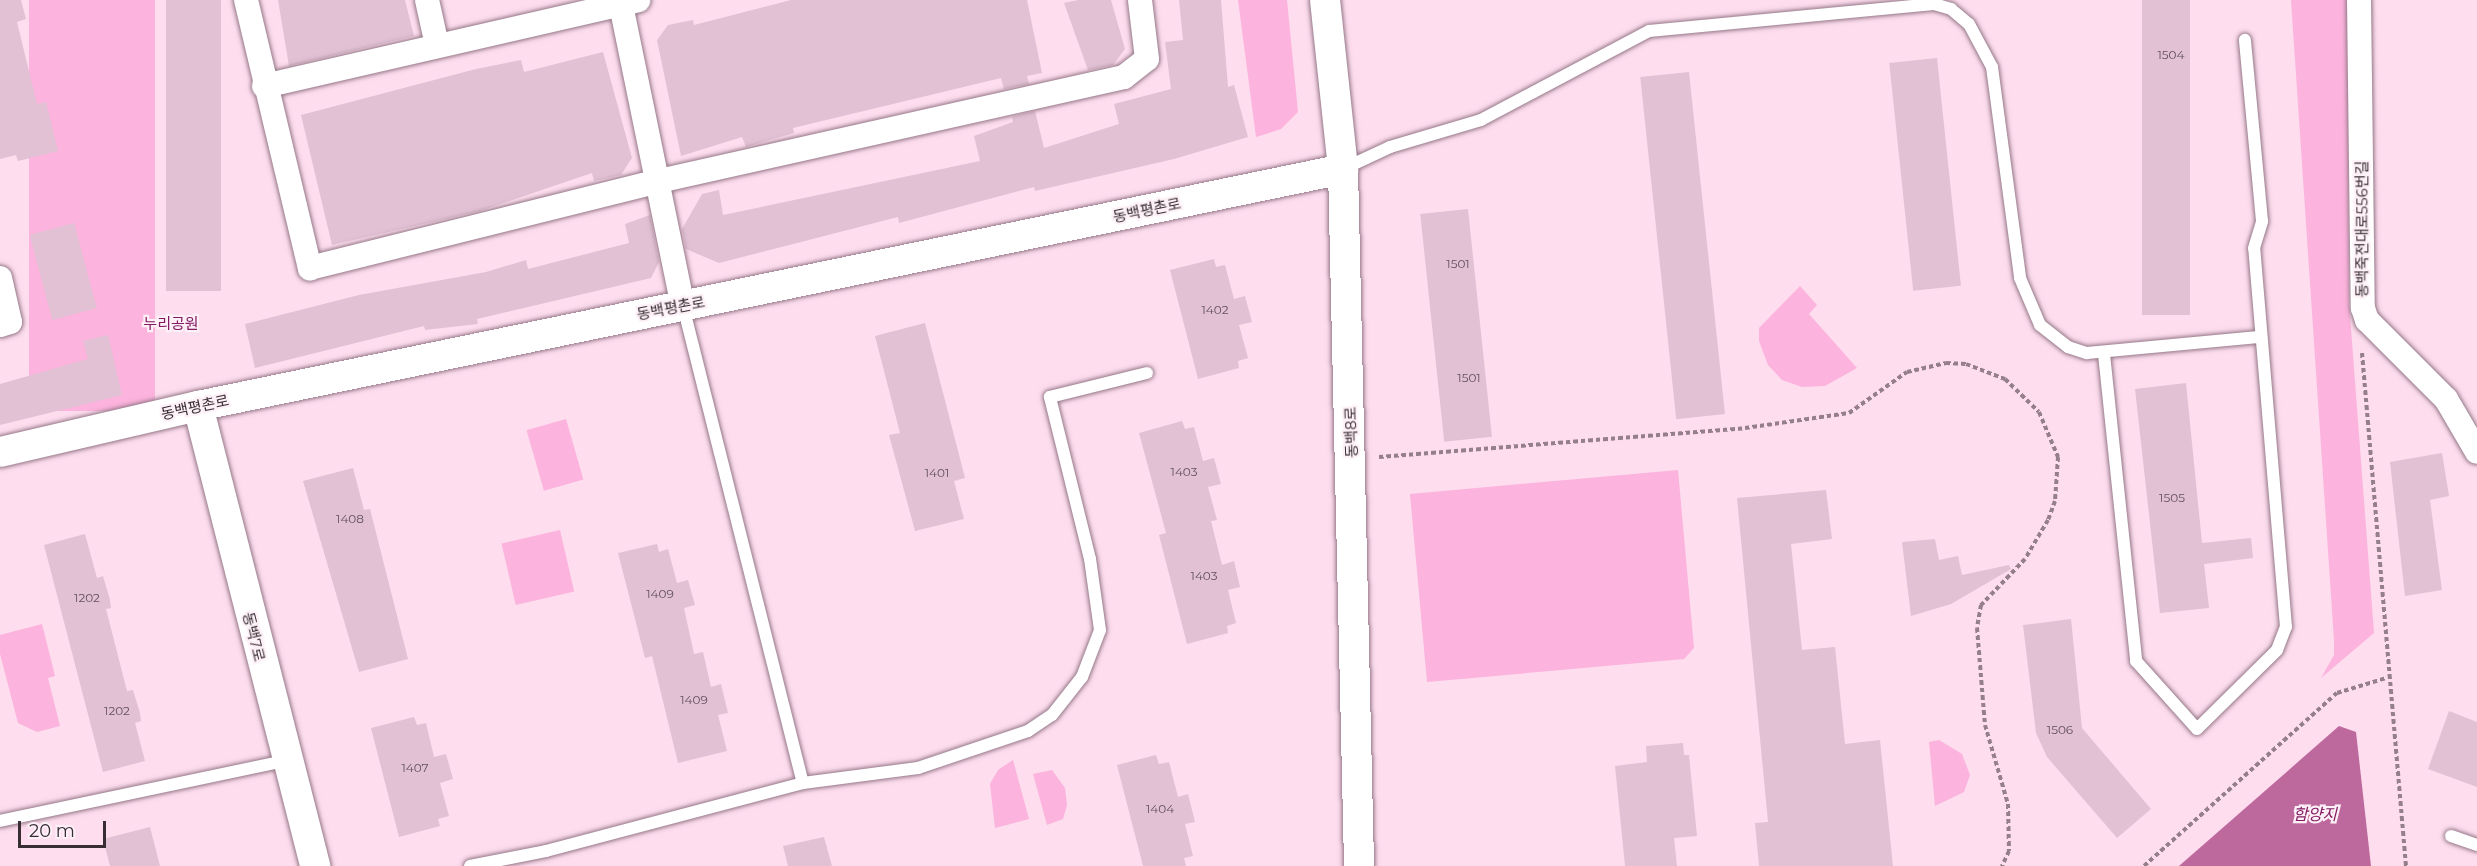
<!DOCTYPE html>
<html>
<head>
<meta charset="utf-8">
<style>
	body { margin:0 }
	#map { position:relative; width:2477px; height:866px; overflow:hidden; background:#fdddee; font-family:Montserrat,"Noto Sans KR",sans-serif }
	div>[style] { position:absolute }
	.green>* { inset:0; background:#fcb3dd; transform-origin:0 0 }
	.water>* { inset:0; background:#be699d }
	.building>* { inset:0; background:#e1c1d3; transform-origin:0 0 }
	.path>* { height:4px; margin-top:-2px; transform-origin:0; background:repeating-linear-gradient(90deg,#957f8b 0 4.5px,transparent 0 7.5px) }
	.roads { filter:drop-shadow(0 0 2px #957888) drop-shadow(0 0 2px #957888) }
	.service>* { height:12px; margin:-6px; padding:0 6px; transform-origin:6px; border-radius:6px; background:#fff }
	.minor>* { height:24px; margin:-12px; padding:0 12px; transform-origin:12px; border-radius:12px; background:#fff }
	.tertiary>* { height:30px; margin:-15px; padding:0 15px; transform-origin:15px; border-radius:15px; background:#fff }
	span { translate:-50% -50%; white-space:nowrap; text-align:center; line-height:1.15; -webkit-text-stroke:4.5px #fdf0f7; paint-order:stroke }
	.number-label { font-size:12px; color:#63525c }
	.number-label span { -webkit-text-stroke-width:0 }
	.street-label { font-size:15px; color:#392d34 }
	.park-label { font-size:15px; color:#821b62 }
	.water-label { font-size:16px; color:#831b62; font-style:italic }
	.scale { position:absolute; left:18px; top:821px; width:88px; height:27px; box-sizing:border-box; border:3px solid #392d34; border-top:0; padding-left:8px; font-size:18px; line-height:21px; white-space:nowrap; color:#392d34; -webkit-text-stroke:4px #fdf0f7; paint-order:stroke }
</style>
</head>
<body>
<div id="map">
	<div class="green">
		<i style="left:29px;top:0;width:126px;height:411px"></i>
		<i style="clip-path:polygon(1238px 0,1287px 0,1298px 112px,1281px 129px,1256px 137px)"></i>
		<i style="clip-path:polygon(2291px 0,2347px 0,2348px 20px,2349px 302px,2374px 633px,2321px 678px,2334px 655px,2334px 640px)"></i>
		<i style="clip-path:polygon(1800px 286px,1817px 305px,1809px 314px,1857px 368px,1825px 386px,1802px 387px,1782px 380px,1768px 365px,1759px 341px,1759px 328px)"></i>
		<i style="left:566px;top:419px;width:63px;height:41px;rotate:74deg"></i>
		<i style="clip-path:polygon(1678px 470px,1694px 648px,1684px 659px,1427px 682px,1410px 494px)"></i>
		<i style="left:560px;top:530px;width:63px;height:60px;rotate:77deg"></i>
		<i style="clip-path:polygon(42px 624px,55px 676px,48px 678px,60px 726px,37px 732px,18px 723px,0 654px,0 635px)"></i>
		<i style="clip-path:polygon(1939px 740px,1962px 754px,1970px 775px,1964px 792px,1935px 806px,1929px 742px)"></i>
		<i style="clip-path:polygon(1013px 760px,1029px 819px,995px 828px,990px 784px,998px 770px)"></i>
		<i style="clip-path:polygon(1052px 770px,1065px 788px,1067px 805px,1063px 819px,1047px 825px,1033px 774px)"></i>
	</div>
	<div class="water">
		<i style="clip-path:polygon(2339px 726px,2356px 732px,2371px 866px,2179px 866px)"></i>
	</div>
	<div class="building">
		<i style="clip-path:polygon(0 0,21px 0,26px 19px,17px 22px,37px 104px,46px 102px,58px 151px,18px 161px,16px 155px,0 159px)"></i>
		<i style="left:166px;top:0;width:55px;height:291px"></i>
		<i style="clip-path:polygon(278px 0,405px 0,414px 36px,289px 66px)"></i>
		<i style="clip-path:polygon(791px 0,1027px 0,1042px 73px,1027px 76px,1029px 84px,1004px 89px,1001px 78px,793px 128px,794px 133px,746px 147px,742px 137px,681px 156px,657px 40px,668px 25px,693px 20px,694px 25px)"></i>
		<i style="clip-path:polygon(1078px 0,1111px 0,1125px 49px,1113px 65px,1088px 70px,1064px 3px)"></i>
		<i style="clip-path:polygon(1179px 0,1221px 0,1228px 87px,1234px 85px,1248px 137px,1174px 159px,1035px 191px,1034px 187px,899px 223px,898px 217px,719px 263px,686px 249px,682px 229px,702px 194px,719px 190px,723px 215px,980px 161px,974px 136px,1013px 122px,1012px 117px,1035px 111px,1044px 148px,1119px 124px,1114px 104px,1171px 89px,1165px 42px,1183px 40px)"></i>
		<i style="left:2142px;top:0;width:48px;height:315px"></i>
		<i style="clip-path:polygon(603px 52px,632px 158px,621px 175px,594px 181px,592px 173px,480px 211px,332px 245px,301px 115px,476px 69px,521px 60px,524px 72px)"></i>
		<i style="left:1937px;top:58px;width:229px;height:48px;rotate:84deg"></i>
		<i style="left:1689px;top:72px;width:344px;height:49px;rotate:84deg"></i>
		<i style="left:1468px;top:209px;width:229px;height:48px;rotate:84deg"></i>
		<i style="clip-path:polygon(650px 215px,659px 262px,651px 278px,477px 319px,478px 324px,425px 330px,424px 326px,255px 368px,245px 324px,359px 295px,486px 272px,526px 260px,528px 269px,629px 243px,625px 224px)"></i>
		<i style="left:74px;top:223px;width:88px;height:46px;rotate:75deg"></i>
		<i style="clip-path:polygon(1214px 259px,1216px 267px,1225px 265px,1234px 299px,1245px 296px,1252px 322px,1239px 325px,1248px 358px,1238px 361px,1239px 368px,1198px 379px,1170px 270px)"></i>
		<i style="clip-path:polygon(925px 323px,965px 478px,954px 481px,964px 519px,915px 531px,889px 435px,900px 433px,875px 336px)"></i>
		<i style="clip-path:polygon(108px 335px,122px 395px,0 425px,0 384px,88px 359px,83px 341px)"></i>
		<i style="clip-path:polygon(2186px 383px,2202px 543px,2251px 538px,2253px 558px,2204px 564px,2209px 608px,2160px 613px,2135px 389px)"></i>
		<i style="clip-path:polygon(1182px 421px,1185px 429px,1194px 427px,1203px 461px,1214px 458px,1221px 484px,1208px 487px,1217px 520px,1211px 521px,1222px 565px,1234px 561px,1240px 587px,1228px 590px,1236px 623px,1227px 626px,1228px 633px,1187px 644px,1159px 535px,1166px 533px,1139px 433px)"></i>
		<i style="clip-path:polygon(2442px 453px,2449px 496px,2430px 500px,2442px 590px,2405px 596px,2390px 462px)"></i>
		<i style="clip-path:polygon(353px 468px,364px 510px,370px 509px,408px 659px,359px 672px,303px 481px)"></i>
		<i style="clip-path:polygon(1826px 490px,1832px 539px,1791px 544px,1802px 650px,1835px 647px,1845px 744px,1880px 740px,1893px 866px,1759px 866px,1755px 823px,1768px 822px,1737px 498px)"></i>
		<i style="clip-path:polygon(85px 534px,97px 578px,103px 576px,110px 600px,111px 608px,106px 609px,127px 691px,133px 690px,140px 713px,141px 721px,135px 723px,145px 761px,103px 772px,44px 545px)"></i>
		<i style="clip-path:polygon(1935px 539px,1939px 560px,1958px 556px,1962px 575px,2009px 565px,2011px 569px,1951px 604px,1911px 616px,1902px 542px)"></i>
		<i style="clip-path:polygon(657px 544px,659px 552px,668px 549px,677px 583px,688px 580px,695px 605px,684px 608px,694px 654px,703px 652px,711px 687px,721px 684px,728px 713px,718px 715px,727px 751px,678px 763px,652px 656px,645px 658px,618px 553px)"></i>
		<i style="clip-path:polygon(2071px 619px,2082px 728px,2151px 809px,2117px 838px,2047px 757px,2036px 733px,2023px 625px)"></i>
		<i style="clip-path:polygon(2449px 711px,2477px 722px,2477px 787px,2428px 769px)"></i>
		<i style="clip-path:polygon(414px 717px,417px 725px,426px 723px,434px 757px,446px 754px,453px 779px,440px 783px,449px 816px,438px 819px,440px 826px,399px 837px,371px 728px)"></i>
		<i style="clip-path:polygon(1683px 743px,1684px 755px,1689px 755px,1697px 836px,1674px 838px,1677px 866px,1625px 866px,1615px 766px,1647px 762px,1646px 746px)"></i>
		<i style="clip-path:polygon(1156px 755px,1159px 764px,1169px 762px,1178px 797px,1188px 794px,1195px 822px,1185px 824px,1193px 856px,1184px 858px,1186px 866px,1143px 866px,1117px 765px)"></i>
		<i style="clip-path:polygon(150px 827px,160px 866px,110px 866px,103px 839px)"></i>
		<i style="clip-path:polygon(824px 837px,832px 866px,788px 866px,783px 846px)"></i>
	</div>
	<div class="path">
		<i style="left:2362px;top:353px;width:515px;rotate:85.1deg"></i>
		<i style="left:1379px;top:457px;width:367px;rotate:-4.5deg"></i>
		<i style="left:1745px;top:428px;width:105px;rotate:-8.2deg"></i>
		<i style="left:1849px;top:413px;width:71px;rotate:-35.3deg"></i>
		<i style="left:1907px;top:372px;width:40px;rotate:-13deg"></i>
		<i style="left:1946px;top:363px;width:20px;rotate:3deg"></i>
		<i style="left:1966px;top:364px;width:42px;rotate:21deg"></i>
		<i style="left:2005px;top:379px;width:47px;rotate:44.1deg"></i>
		<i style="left:2039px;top:412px;width:49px;rotate:67.1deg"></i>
		<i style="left:2058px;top:457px;width:44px;rotate:93.9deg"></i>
		<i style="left:2055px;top:501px;width:20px;rotate:110deg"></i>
		<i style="left:2048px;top:520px;width:45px;rotate:120.5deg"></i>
		<i style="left:2025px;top:559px;width:64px;rotate:133.7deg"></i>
		<i style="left:1981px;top:605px;width:23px;rotate:100deg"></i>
		<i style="left:1977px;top:628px;width:97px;rotate:85.3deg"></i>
		<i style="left:1985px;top:725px;width:82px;rotate:73.8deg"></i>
		<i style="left:2008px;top:804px;width:47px;rotate:88.8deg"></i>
		<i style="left:2009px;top:851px;width:17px;rotate:115deg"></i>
		<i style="left:2144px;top:866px;width:259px;rotate:-41.9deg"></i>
		<i style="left:2337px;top:693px;width:51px;rotate:-17deg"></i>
	</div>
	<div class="roads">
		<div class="service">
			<i style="left:1343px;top:169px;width:52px;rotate:-25.1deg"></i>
			<i style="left:1390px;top:147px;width:95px;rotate:-16.5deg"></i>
			<i style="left:1481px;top:120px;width:190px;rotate:-27.9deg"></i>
			<i style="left:1649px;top:31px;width:286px;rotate:-5.4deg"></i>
			<i style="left:1934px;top:4px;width:18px;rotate:16deg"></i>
			<i style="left:1951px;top:9px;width:23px;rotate:40deg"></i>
			<i style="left:1969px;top:24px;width:49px;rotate:61.9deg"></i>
			<i style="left:1992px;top:67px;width:213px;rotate:82.4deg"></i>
			<i style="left:2020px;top:278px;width:51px;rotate:66.9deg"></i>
			<i style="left:2040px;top:325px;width:36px;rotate:38deg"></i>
			<i style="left:2068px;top:347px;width:20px;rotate:18deg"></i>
			<i style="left:2087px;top:353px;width:175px;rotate:-5.3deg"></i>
			<i style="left:683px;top:306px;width:492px;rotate:75.9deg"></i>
			<i style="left:2104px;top:354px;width:309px;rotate:84deg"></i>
			<i style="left:2136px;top:661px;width:91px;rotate:48.1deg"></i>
			<i style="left:2197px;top:729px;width:112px;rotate:-44.6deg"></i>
			<i style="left:2277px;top:650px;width:25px;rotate:-69deg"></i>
			<i style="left:2286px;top:627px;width:380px;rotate:-94.8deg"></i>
			<i style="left:2254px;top:248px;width:28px;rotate:-73deg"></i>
			<i style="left:2262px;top:221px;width:182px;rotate:-95.4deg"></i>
			<i style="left:0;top:821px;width:290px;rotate:-11.9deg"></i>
			<i style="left:2451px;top:836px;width:28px;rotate:19deg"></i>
			<i style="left:470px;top:866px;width:77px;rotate:-11.2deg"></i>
			<i style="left:546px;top:851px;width:266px;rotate:-14.8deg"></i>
			<i style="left:803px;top:783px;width:116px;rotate:-7.4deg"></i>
			<i style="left:918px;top:768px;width:116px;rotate:-18.6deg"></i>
			<i style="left:1028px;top:731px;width:29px;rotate:-34deg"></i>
			<i style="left:1052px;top:715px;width:48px;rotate:-51.7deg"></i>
			<i style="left:1082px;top:677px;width:50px;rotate:-69deg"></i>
			<i style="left:1100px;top:630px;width:72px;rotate:-98deg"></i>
			<i style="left:1090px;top:559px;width:167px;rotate:-103.9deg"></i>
			<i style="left:1050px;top:397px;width:100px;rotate:-13.9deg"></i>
		</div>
		<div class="minor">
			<i style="left:246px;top:0;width:276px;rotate:76.6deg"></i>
			<i style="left:310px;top:268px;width:360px;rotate:-14deg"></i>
			<i style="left:659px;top:181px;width:476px;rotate:-12.6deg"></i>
			<i style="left:1124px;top:77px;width:29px;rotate:-38deg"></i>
			<i style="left:1147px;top:59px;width:59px;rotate:-96.8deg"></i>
			<i style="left:427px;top:0;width:46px;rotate:77.5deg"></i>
			<i style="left:620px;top:0;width:312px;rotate:78.4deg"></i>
			<i style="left:2359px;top:0;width:308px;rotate:89.3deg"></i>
			<i style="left:2363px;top:308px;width:13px;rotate:72deg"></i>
			<i style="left:2367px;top:320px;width:112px;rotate:45deg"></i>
			<i style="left:2446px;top:399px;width:61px;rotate:59.7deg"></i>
			<i style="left:264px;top:86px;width:384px;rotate:-12.9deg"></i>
			<i style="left:0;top:278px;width:45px;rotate:77.2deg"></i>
			<i style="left:10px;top:322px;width:10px;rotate:163deg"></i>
		</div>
		<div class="tertiary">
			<i style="left:1325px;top:0;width:170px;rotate:83.9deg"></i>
			<i style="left:1343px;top:169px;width:697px;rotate:88.68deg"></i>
			<i style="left:198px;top:406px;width:475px;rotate:75.7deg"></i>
			<i style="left:0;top:452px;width:203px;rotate:-13.1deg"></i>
			<i style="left:198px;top:406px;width:1169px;rotate:-11.69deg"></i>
		</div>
	</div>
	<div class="number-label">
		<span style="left:2171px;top:55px">1504</span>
		<span style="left:1458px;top:264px">1501</span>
		<span style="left:1215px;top:310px">1402</span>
		<span style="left:1469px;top:378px">1501</span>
		<span style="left:1184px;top:472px">1403</span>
		<span style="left:937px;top:473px">1401</span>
		<span style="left:2172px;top:498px">1505</span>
		<span style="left:350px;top:519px">1408</span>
		<span style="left:1204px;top:576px">1403</span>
		<span style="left:660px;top:594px">1409</span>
		<span style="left:87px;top:598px">1202</span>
		<span style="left:694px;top:700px">1409</span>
		<span style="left:117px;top:711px">1202</span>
		<span style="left:2060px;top:730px">1506</span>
		<span style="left:415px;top:768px">1407</span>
		<span style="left:1160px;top:809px">1404</span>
	</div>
	<div class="street-label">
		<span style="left:1147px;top:210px;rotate:-12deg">동백평촌로</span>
		<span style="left:2362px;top:229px;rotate:-90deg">동백죽전대로556번길</span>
		<span style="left:671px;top:308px;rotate:-11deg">동백평촌로</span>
		<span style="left:195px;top:407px;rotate:-12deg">동백평촌로</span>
		<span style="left:1351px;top:432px;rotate:-92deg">동백8로</span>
		<span style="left:254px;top:637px;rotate:76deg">동백7로</span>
	</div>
	<div class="park-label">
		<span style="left:171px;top:324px">누리공원</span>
	</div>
	<div class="water-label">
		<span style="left:2315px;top:815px">함양지</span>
	</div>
	<div class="scale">20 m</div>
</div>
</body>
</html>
